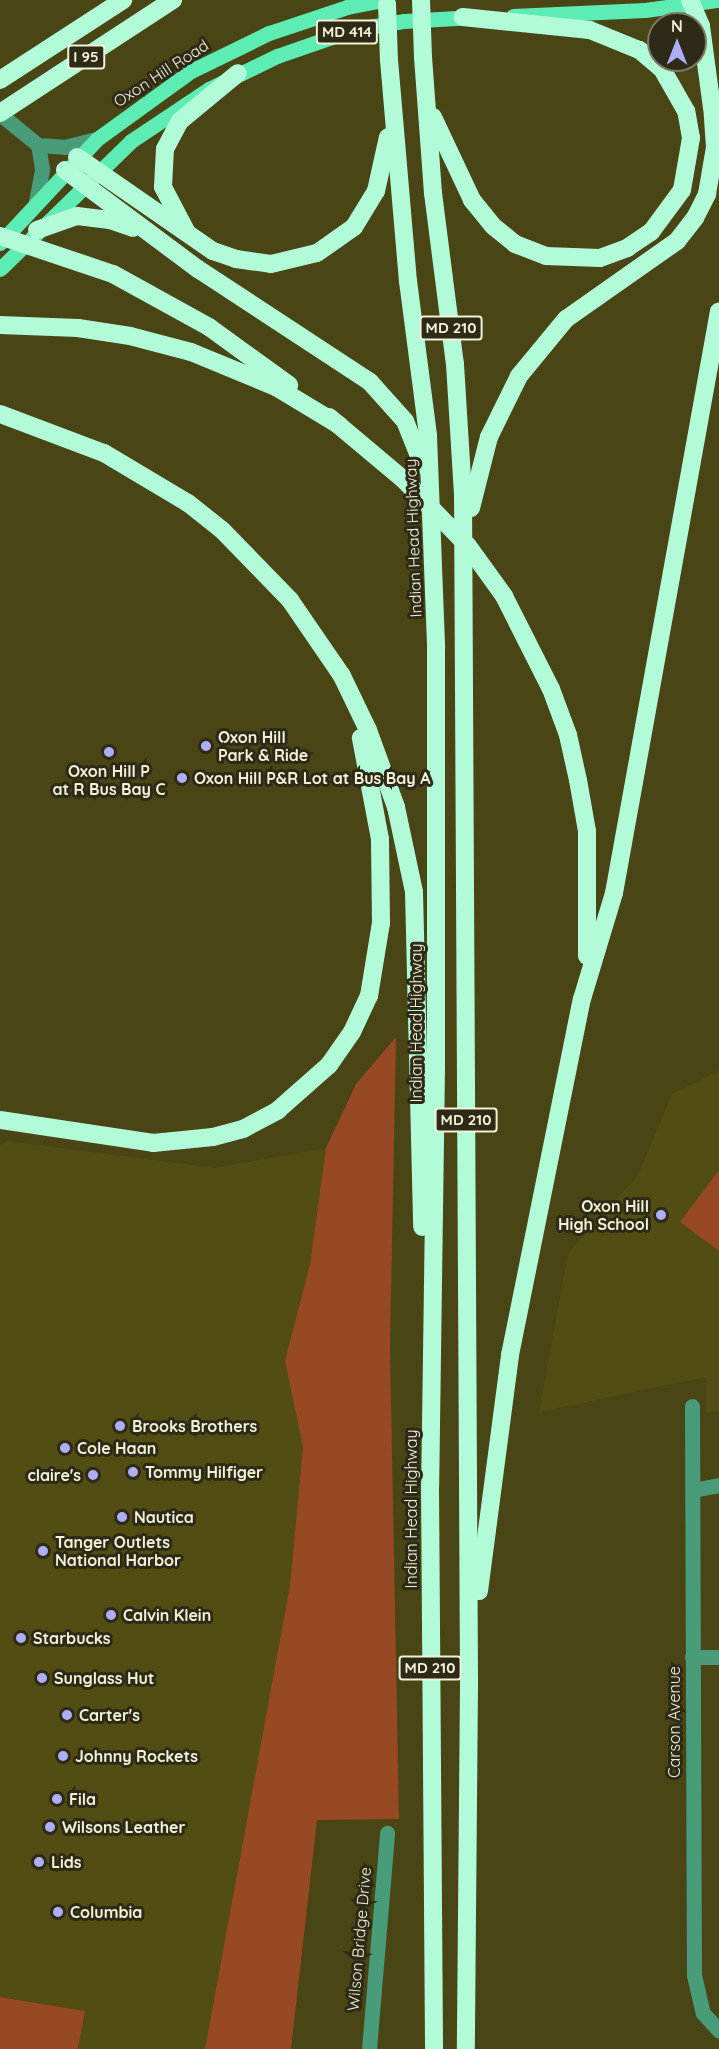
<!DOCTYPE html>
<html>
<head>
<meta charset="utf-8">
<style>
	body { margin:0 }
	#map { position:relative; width:719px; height:2049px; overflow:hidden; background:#494515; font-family:Quicksand,sans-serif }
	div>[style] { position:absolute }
	.built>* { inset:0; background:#524d12 }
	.green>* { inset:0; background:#974923 }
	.minor>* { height:15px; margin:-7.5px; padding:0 7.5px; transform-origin:7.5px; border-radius:7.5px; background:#489c7a }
	.major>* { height:15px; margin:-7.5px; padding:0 7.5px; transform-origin:7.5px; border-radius:7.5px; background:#5cecb4 }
	.highway>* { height:18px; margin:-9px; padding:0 9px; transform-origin:9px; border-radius:9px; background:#b1fbd9 }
	.highway-bridge>* { height:18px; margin:-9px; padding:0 9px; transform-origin:9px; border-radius:9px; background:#b1fbd9 }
	.dots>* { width:16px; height:16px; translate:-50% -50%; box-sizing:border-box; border:3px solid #2d2b17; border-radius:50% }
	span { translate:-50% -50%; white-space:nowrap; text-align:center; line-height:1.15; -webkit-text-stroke:6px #2d2b17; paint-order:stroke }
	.shield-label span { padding:2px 4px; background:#2d2b17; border:2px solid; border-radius:4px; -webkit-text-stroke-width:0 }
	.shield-label { font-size:15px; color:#f2f1d7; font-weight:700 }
	.street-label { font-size:16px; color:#f2f1d7 }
	.poi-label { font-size:16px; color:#f2f1d7; font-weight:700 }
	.left { translate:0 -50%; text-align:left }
	.right { translate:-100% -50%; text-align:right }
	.north { position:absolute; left:647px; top:12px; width:60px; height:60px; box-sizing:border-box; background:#2d2b17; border:2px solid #7c7a64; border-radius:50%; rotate:0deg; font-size:16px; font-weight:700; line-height:24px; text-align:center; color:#f2f1d7 }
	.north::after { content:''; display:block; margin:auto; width:21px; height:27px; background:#afaefa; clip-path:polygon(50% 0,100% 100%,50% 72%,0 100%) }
</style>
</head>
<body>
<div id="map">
	<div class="built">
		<i style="clip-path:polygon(719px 1071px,719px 1411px,706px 1413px,706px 1377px,539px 1412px,568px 1253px,637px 1177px,672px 1094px)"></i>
		<i style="clip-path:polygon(8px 1141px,216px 1168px,326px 1148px,310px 1264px,285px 1361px,303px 1447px,290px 1585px,205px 2049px,78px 2049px,85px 2011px,0 1997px,0 1145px)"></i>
	</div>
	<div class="green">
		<i style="clip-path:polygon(396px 1037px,390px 1347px,399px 1819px,317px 1820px,291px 2049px,205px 2049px,290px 1585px,303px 1447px,285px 1361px,310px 1264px,326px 1148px,356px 1084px)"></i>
		<i style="clip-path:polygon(719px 1170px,719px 1251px,680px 1222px)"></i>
		<i style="clip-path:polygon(0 1997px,85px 2011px,78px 2049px,0 2049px)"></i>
	</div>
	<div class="minor">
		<i style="left:0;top:114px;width:49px;rotate:39.2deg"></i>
		<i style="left:38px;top:145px;width:26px;rotate:4deg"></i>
		<i style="left:64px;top:147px;width:34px;rotate:-14deg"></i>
		<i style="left:36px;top:201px;width:33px;rotate:-79deg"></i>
		<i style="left:42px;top:169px;width:24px;rotate:-99deg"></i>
		<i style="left:692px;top:1406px;width:569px;rotate:89.8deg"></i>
		<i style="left:694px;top:1975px;width:39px;rotate:77deg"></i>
		<i style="left:703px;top:2013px;width:24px;rotate:48deg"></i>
		<i style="left:693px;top:1490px;width:26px;rotate:-11deg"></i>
		<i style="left:692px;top:1657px;width:27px"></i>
		<i style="left:369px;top:2049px;width:217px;rotate:-85.2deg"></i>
	</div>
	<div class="major">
		<i style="left:513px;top:16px;width:132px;rotate:-2.6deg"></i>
		<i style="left:645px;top:10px;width:72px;rotate:-8deg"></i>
		<i style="left:0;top:243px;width:142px;rotate:-47deg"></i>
		<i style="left:97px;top:139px;width:116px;rotate:-35.9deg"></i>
		<i style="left:191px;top:71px;width:87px;rotate:-26deg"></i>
		<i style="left:269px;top:33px;width:82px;rotate:-18.4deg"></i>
		<i style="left:347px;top:7px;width:37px;rotate:-11deg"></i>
		<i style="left:0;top:269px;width:183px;rotate:-44.3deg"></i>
		<i style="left:131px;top:141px;width:94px;rotate:-33.7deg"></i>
		<i style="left:209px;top:89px;width:76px;rotate:-25.9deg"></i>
		<i style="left:277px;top:56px;width:79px;rotate:-19.1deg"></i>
		<i style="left:352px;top:30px;width:53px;rotate:-9.8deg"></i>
		<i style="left:404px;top:21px;width:70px;rotate:-3.3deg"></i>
	</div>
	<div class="highway">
		<i style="left:423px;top:57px;width:136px;rotate:85.8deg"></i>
		<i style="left:433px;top:193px;width:172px;rotate:82.7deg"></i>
		<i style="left:455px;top:364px;width:129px;rotate:86.5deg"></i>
		<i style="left:463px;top:493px;width:1192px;rotate:89.71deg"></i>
		<i style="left:469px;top:1685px;width:364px;rotate:90.5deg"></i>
		<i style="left:389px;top:60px;width:222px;rotate:85.1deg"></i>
		<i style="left:408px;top:281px;width:156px;rotate:82.6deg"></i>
		<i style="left:428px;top:436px;width:212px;rotate:87.8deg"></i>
		<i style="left:436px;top:648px;width:420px;rotate:90deg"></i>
		<i style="left:436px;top:1068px;width:418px;rotate:90.8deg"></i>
		<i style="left:430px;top:1486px;width:563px;rotate:89.59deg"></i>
		<i style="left:0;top:80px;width:147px;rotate:-33deg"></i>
		<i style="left:0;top:113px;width:207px;rotate:-33.2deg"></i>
		<i style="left:433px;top:117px;width:92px;rotate:64.8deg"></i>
		<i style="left:472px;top:200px;width:33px;rotate:51deg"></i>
		<i style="left:493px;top:226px;width:28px;rotate:39deg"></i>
		<i style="left:515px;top:244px;width:33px;rotate:21deg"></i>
		<i style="left:546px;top:256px;width:54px;rotate:2.1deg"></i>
		<i style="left:600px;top:258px;width:29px;rotate:-20deg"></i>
		<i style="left:627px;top:248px;width:29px;rotate:-34deg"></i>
		<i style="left:651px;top:232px;width:52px;rotate:-53.6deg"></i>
		<i style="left:682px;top:190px;width:53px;rotate:-80.2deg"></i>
		<i style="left:691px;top:138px;width:27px;rotate:-100deg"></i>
		<i style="left:686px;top:111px;width:48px;rotate:-119.7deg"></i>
		<i style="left:662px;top:69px;width:30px;rotate:-140deg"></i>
		<i style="left:639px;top:50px;width:53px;rotate:-157.8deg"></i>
		<i style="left:590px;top:30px;width:128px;rotate:-174.2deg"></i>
		<i style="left:77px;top:157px;width:165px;rotate:34.7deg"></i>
		<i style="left:213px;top:251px;width:24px;rotate:19deg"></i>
		<i style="left:236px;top:259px;width:35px;rotate:8deg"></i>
		<i style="left:271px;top:264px;width:47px;rotate:-13.4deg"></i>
		<i style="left:317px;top:253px;width:45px;rotate:-35.1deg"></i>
		<i style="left:354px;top:227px;width:42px;rotate:-58.6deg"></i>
		<i style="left:376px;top:191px;width:55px;rotate:-77.5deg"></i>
		<i style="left:65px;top:170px;width:166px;rotate:36.7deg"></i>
		<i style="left:198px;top:269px;width:206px;rotate:33.3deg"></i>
		<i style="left:370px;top:382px;width:52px;rotate:48.1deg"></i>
		<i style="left:405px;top:421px;width:48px;rotate:68.2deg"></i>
		<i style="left:37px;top:230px;width:42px;rotate:-19.3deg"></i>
		<i style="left:77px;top:216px;width:33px;rotate:7deg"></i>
		<i style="left:110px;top:220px;width:24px;rotate:19deg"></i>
		<i style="left:186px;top:231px;width:50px;rotate:-117.6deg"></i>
		<i style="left:163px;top:187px;width:38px;rotate:-87deg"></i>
		<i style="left:165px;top:149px;width:32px;rotate:-62deg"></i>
		<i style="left:180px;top:121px;width:75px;rotate:-39.6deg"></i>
		<i style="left:113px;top:274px;width:110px;rotate:28.9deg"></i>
		<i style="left:209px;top:327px;width:99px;rotate:35.9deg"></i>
		<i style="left:0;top:325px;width:78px;rotate:2.2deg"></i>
		<i style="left:78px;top:328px;width:53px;rotate:8.7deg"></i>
		<i style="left:130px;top:336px;width:63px;rotate:14.7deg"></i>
		<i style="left:191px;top:352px;width:92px;rotate:22.4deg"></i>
		<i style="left:276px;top:387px;width:74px;rotate:31.1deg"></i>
		<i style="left:0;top:414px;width:111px;rotate:20.6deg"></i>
		<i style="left:104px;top:453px;width:98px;rotate:30.8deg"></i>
		<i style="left:188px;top:503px;width:43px;rotate:38.5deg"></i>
		<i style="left:222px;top:530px;width:98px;rotate:45.8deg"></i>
		<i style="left:290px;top:600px;width:92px;rotate:55.6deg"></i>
		<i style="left:342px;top:676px;width:60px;rotate:64.3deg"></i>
		<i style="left:368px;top:730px;width:82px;rotate:70deg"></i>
		<i style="left:396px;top:807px;width:87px;rotate:78deg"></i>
		<i style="left:414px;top:892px;width:335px;rotate:88.6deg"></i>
		<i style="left:329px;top:417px;width:97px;rotate:40deg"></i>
		<i style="left:471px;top:508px;width:73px;rotate:-75.8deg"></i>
		<i style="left:489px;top:437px;width:68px;rotate:-63.8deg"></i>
		<i style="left:519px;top:376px;width:74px;rotate:-50.5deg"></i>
		<i style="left:566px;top:319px;width:136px;rotate:-35.1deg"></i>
		<i style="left:677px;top:241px;width:29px;rotate:-52deg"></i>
		<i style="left:695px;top:218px;width:27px;rotate:-63deg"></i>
		<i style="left:707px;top:194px;width:48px;rotate:-80.3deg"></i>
		<i style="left:715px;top:147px;width:32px;rotate:-94deg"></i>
		<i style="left:713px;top:115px;width:90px;rotate:-97.7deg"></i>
		<i style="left:701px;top:26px;width:28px;rotate:-113deg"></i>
		<i style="left:504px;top:596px;width:104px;rotate:63.2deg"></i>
		<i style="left:551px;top:689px;width:49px;rotate:69.7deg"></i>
		<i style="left:568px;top:735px;width:46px;rotate:77.5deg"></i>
		<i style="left:578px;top:780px;width:52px;rotate:80deg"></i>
		<i style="left:587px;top:831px;width:125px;rotate:90deg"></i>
		<i style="left:0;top:1120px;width:155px;rotate:8.5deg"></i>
		<i style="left:153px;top:1143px;width:60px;rotate:-5.7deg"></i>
		<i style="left:213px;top:1137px;width:31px;rotate:-15deg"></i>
		<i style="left:243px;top:1129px;width:40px;rotate:-28deg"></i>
		<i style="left:278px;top:1110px;width:68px;rotate:-41.4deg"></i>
		<i style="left:329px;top:1065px;width:40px;rotate:-55.1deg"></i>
		<i style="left:352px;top:1032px;width:40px;rotate:-65deg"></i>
		<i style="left:369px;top:996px;width:74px;rotate:-80.7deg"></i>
		<i style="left:381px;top:923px;width:84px;rotate:-90.7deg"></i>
		<i style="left:380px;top:839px;width:103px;rotate:-100.7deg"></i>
		<i style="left:479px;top:1591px;width:238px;rotate:-82.5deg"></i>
		<i style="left:510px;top:1355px;width:363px;rotate:-78.6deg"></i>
		<i style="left:582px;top:999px;width:111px;rotate:-73.2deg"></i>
		<i style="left:614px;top:893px;width:591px;rotate:-79.77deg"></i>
	</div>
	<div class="highway-bridge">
		<i style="left:421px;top:0;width:57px;rotate:88deg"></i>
		<i style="left:387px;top:4px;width:56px;rotate:88deg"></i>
		<i style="left:0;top:236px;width:119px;rotate:18.6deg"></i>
		<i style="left:403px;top:479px;width:93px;rotate:45.9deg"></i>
		<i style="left:468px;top:546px;width:62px;rotate:54.2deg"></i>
	</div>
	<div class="dots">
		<i style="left:206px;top:746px;background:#afaefa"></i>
		<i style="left:109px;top:752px;background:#afaefa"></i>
		<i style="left:182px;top:778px;background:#afaefa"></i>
		<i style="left:661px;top:1215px;background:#afaefa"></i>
		<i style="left:120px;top:1426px;background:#afaefa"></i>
		<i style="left:65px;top:1448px;background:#afaefa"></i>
		<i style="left:133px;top:1472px;background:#afaefa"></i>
		<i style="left:93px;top:1475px;background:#afaefa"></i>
		<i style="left:122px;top:1517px;background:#afaefa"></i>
		<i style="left:43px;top:1551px;background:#afaefa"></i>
		<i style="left:111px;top:1615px;background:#afaefa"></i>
		<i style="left:21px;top:1638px;background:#afaefa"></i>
		<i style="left:42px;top:1678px;background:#afaefa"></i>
		<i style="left:67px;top:1715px;background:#afaefa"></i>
		<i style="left:63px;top:1756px;background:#afaefa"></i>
		<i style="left:57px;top:1799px;background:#afaefa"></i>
		<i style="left:50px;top:1827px;background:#afaefa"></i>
		<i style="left:39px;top:1862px;background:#afaefa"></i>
		<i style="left:58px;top:1912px;background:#afaefa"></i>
	</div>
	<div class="shield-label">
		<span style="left:347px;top:32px">MD 414</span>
		<span style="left:86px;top:57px">I 95</span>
		<span style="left:451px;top:328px">MD 210</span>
		<span style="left:466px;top:1120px">MD 210</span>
		<span style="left:430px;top:1668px">MD 210</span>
	</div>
	<div class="street-label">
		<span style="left:161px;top:73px;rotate:-33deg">Oxon Hill Road</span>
		<span style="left:413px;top:538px;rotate:-92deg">Indian Head Highway</span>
		<span style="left:416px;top:1023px;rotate:-90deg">Indian Head Highway</span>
		<span style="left:411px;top:1509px;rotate:-90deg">Indian Head Highway</span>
		<span style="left:674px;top:1722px;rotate:-90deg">Carson Avenue</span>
		<span style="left:359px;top:1939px;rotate:-85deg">Wilson Bridge Drive</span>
	</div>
	<div class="poi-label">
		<span class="left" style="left:218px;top:746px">Oxon Hill<br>Park &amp; Ride</span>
		<span style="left:109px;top:780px">Oxon Hill P<br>at R Bus Bay C</span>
		<span class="left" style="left:194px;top:778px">Oxon Hill P&amp;R Lot at Bus Bay A</span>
		<span class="right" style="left:649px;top:1215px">Oxon Hill<br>High School</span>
		<span class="left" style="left:132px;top:1426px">Brooks Brothers</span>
		<span class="left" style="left:77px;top:1448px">Cole Haan</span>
		<span class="left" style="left:145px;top:1472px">Tommy Hilfiger</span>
		<span class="right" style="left:81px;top:1475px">claire's</span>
		<span class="left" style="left:134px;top:1517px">Nautica</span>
		<span class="left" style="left:55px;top:1551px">Tanger Outlets<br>National Harbor</span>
		<span class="left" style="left:123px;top:1615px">Calvin Klein</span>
		<span class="left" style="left:33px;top:1638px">Starbucks</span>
		<span class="left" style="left:54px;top:1678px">Sunglass Hut</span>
		<span class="left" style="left:79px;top:1715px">Carter's</span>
		<span class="left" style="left:75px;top:1756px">Johnny Rockets</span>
		<span class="left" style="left:69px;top:1799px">Fila</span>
		<span class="left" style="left:62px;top:1827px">Wilsons Leather</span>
		<span class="left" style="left:51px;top:1862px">Lids</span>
		<span class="left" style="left:70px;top:1912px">Columbia</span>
	</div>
	<div class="north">N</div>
</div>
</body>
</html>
